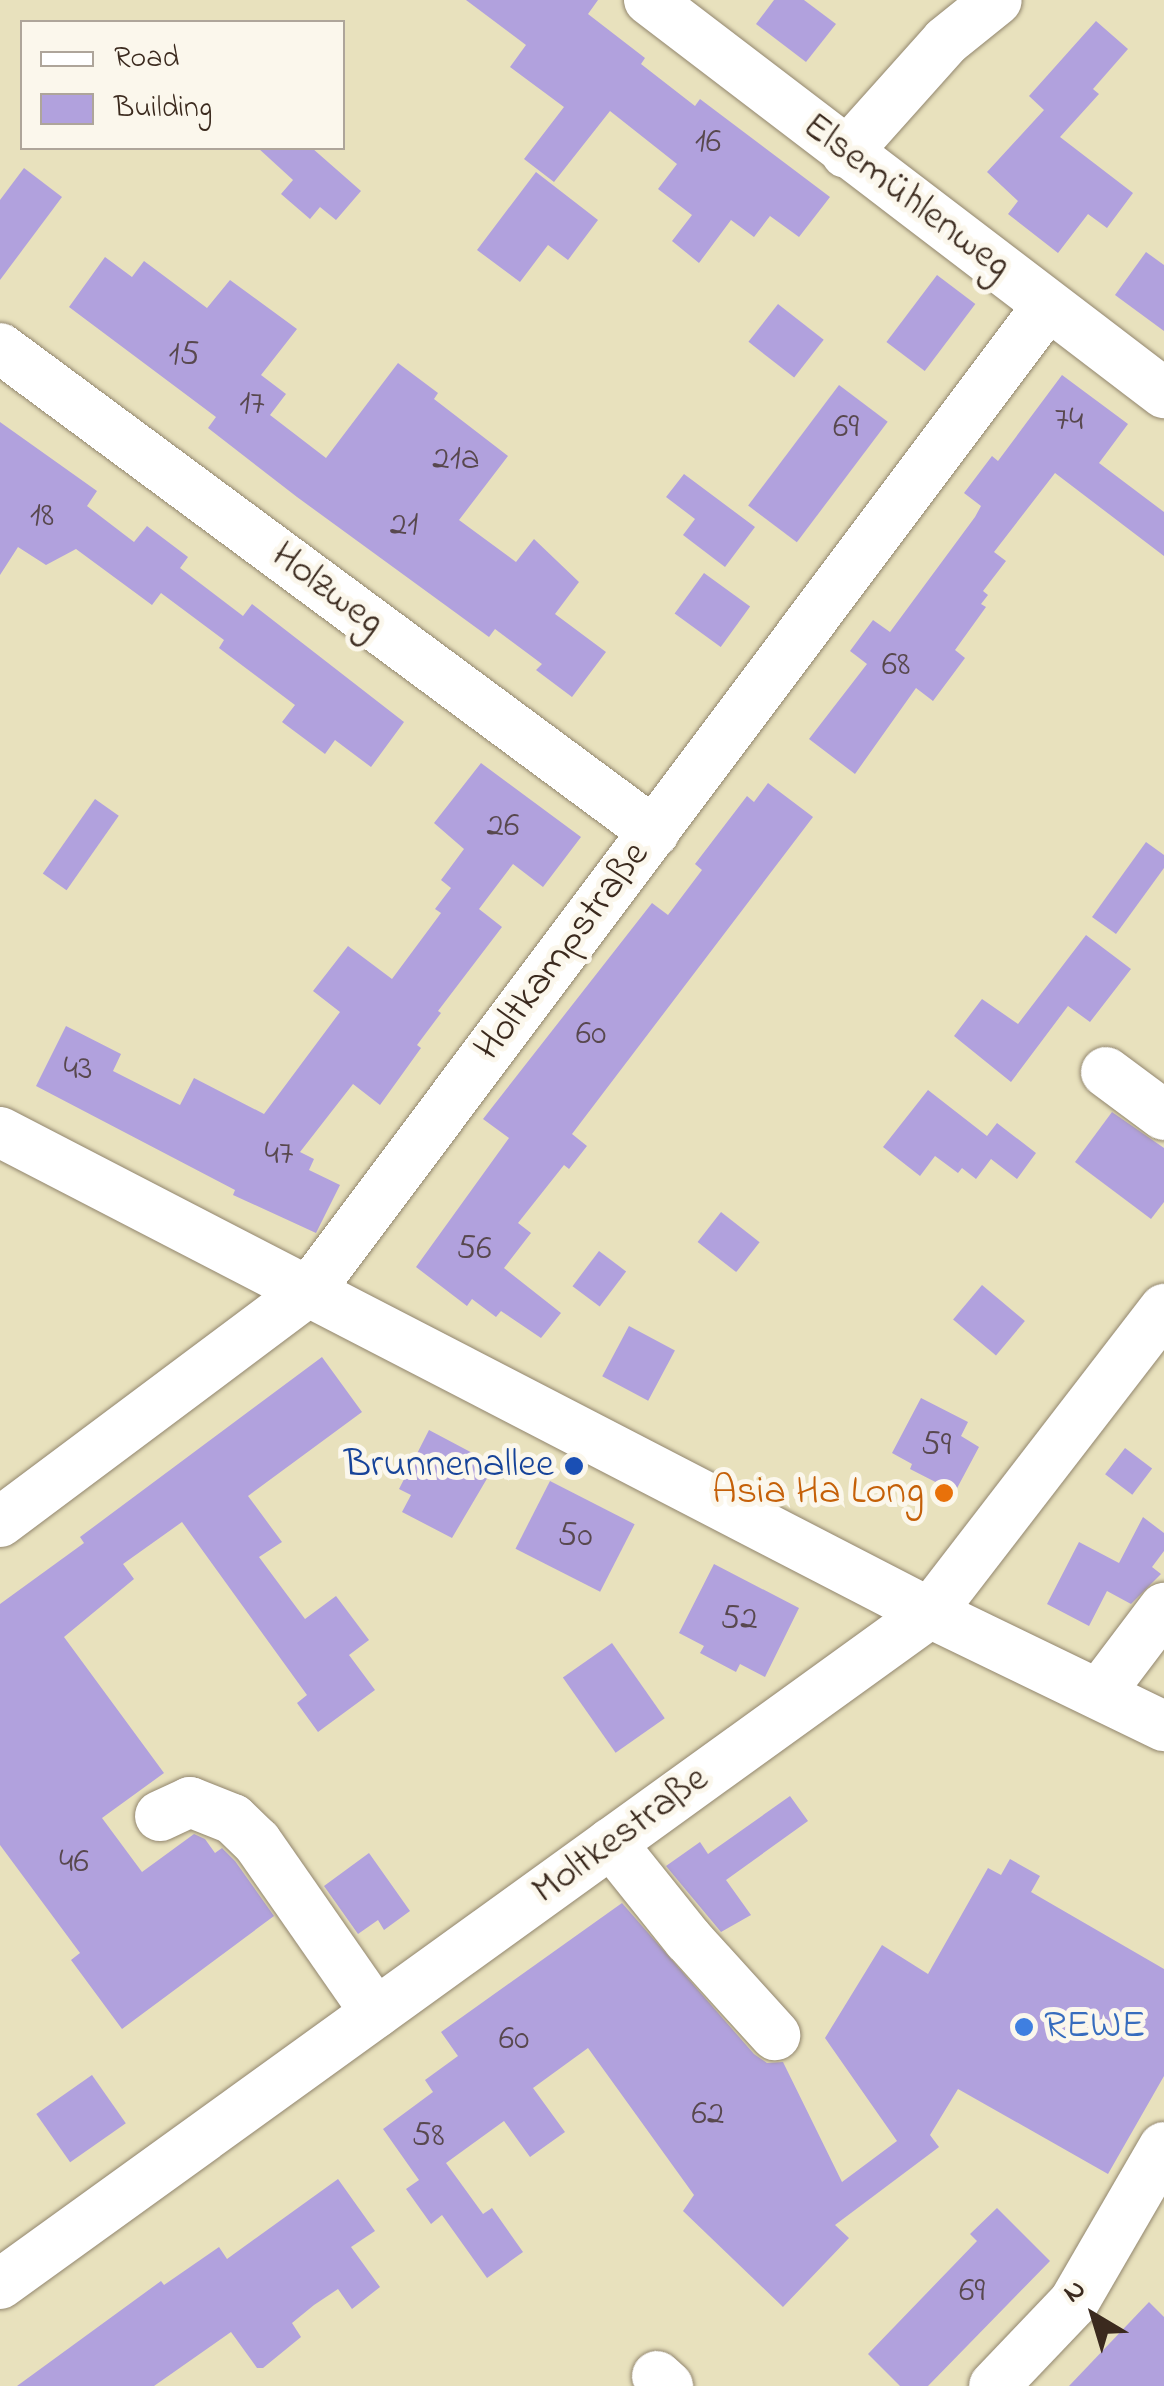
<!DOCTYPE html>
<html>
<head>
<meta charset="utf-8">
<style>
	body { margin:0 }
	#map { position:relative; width:1164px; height:2386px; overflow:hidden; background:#e8e1bd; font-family:"Indie Flower",sans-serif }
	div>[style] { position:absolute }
	.building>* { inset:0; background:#b1a1dd; transform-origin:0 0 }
	.roads { filter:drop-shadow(0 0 2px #92866e) drop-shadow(0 0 2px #92866e) }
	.minor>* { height:50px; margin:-25px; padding:0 25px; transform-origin:25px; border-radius:25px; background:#fff }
	.dots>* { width:28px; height:28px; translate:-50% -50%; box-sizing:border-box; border:5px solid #fbf7ec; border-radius:50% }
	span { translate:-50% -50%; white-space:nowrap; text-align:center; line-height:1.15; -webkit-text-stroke:10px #fbf7ec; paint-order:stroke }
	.number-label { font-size:35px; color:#58484e }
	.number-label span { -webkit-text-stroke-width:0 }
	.street-label { font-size:40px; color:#3b2a1e }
	.transit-label { font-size:40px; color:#164399 }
	.right { translate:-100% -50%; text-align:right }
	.food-label { font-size:40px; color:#c56008 }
	.shop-label { font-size:40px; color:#366cbe }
	.left { translate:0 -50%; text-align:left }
	.legend { position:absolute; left:20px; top:20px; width:325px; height:130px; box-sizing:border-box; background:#fbf7ec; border:2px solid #aea59a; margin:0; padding:12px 18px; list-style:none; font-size:30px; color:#3b2a1e }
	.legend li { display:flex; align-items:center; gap:20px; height:50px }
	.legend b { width:50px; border:2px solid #aea59a }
	.north { position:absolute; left:1044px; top:2266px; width:100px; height:100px; -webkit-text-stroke:8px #fbf7ec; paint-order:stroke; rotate:322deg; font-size:28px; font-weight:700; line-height:40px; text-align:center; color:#3b2a1e }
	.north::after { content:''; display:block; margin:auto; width:35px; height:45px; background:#3b2a1e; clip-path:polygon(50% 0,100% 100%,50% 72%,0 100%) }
</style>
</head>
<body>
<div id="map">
	<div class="building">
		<i style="clip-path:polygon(466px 0,598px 0,588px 14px,645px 58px,641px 64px,695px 106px,700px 99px,830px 197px,799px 237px,770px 216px,754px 237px,731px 220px,699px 263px,672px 241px,692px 215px,658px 189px,677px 164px,610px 111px,554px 182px,524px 159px,564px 107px,510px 67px,526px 45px)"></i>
		<i style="clip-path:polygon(774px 0,804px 0,836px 24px,806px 62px,756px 24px)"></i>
		<i style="clip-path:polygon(1096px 21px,1128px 49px,1093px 89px,1099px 94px,1060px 137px,1133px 193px,1107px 228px,1088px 214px,1058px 253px,1008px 214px,1018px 201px,987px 172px,1044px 110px,1029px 96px)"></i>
		<i style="clip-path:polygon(258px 148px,312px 148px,361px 191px,336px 220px,320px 207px,310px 219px,281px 194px,293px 180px)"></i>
		<i style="clip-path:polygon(24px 168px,62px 197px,0 280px,0 200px)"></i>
		<i style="clip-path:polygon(536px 172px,598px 220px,568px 260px,548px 245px,520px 282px,477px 250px)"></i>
		<i style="clip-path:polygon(1146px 252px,1164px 265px,1164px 331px,1115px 295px)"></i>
		<i style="clip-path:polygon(105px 257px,132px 277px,144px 261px,207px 308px,230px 280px,297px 329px,261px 375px,286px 394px,270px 415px,326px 458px,398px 363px,438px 393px,434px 399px,508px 456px,459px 520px,516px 562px,534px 539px,579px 582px,555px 614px,606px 652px,572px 697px,536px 670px,542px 664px,495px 629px,489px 637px,297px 497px,208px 428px,216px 417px,69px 307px)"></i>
		<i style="left:937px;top:275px;width:48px;height:84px;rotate:37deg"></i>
		<i style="left:778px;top:304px;width:58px;height:48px;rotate:38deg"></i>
		<i style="clip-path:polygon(1062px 375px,1128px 424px,1099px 463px,1164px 512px,1164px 556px,1055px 473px,994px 552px,1006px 561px,983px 591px,988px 595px,981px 604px,986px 607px,955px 650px,965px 658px,933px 701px,916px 688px,855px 774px,809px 739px,867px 664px,850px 651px,873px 620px,890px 632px,975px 517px,981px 506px,964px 493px,992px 456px,998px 461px)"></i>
		<i style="left:839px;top:385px;width:61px;height:151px;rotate:37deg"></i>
		<i style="clip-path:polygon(0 422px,97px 491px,87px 506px,134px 542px,147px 526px,188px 557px,180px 568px,243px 616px,252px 604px,404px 722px,371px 767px,335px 740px,325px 754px,282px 722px,295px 705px,219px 648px,224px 640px,161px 593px,152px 605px,76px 549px,46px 565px,18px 547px,0 575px)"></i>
		<i style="clip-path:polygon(684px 474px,755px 527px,725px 567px,683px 535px,695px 519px,666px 497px)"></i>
		<i style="left:704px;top:573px;width:57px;height:50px;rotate:36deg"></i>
		<i style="clip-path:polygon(481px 763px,581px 837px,543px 887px,513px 864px,479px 909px,502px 927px,438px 1011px,441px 1013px,417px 1045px,421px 1048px,380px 1105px,353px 1084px,300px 1152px,314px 1159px,309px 1170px,340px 1185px,316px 1233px,233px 1195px,235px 1190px,36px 1086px,66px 1026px,121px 1054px,113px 1071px,180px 1105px,194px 1078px,264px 1114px,340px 1012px,313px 991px,348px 946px,392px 979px,441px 913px,435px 909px,451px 888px,441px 880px,464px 849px,434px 823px)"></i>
		<i style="clip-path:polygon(768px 783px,813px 817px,572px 1134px,587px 1146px,569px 1169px,564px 1165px,518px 1223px,531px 1233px,504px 1268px,561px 1313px,541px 1338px,501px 1311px,496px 1317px,472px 1299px,467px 1306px,416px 1267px,509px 1138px,483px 1119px,652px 903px,668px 915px,702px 870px,695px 864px,747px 796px,754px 802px)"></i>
		<i style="left:95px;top:799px;width:29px;height:91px;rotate:35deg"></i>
		<i style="clip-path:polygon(1146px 842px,1164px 855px,1164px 868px,1116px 934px,1092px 917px)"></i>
		<i style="clip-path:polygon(1086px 935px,1131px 969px,1090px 1022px,1068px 1006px,1011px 1082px,954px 1036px,982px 999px,1018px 1024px)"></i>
		<i style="clip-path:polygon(928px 1090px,987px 1136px,997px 1123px,1036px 1153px,1017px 1179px,991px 1159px,976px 1179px,962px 1168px,958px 1173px,935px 1156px,920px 1176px,883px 1147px)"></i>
		<i style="clip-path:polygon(1112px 1112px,1164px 1148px,1164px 1202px,1151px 1219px,1075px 1162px)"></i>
		<i style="left:721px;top:1212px;width:49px;height:38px;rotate:38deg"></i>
		<i style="left:599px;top:1251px;width:34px;height:44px;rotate:37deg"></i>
		<i style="left:982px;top:1285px;width:56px;height:45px;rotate:40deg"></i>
		<i style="left:629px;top:1326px;width:52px;height:57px;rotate:28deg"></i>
		<i style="clip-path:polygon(322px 1357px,362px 1412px,248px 1496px,282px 1542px,259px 1557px,305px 1619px,336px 1596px,369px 1640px,349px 1655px,375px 1690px,318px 1732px,297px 1703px,307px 1695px,182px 1522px,123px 1564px,134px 1579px,64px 1637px,164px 1773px,102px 1818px,142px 1872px,194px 1834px,205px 1839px,215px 1853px,222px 1848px,235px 1861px,274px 1916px,122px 2029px,71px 1960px,80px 1953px,0 1845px,0 1604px,84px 1543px,80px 1537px)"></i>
		<i style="clip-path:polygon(921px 1398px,968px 1422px,961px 1436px,979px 1447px,955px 1492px,910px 1469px,912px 1464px,892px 1453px)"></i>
		<i style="clip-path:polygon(429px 1430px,495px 1465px,452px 1538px,402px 1512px,411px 1495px,399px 1489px)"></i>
		<i style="left:1125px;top:1448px;width:34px;height:33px;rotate:37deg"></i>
		<i style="left:550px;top:1481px;width:95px;height:76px;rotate:27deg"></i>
		<i style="clip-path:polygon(1143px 1517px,1164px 1533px,1164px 1551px,1152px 1567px,1161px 1574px,1131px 1604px,1107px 1591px,1089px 1626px,1047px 1604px,1079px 1542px,1119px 1563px)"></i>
		<i style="clip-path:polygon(714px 1564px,799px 1608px,765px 1677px,740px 1664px,736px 1672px,700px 1653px,704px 1646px,679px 1633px)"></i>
		<i style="left:612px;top:1643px;width:92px;height:60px;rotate:55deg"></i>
		<i style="clip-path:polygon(790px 1796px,808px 1821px,726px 1880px,751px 1915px,721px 1932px,666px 1866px,700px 1842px,708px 1854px)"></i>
		<i style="clip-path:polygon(369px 1853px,410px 1911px,384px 1930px,378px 1920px,358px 1934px,324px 1886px)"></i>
		<i style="clip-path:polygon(1010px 1859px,1040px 1876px,1031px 1892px,1164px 1969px,1164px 2076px,1108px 2174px,958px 2089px,930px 2135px,939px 2147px,835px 2225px,849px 2238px,783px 2307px,683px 2211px,694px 2195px,588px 2048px,533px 2088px,565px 2132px,530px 2157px,504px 2121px,446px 2163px,483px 2214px,492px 2208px,523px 2252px,487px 2278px,442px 2215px,431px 2224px,406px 2189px,419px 2180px,383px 2129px,433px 2092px,425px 2080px,458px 2056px,441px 2032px,622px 1903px,754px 2054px,767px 2063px,783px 2062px,842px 2182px,897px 2141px,825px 2038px,882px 1945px,928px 1974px,988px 1868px,1001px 1875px)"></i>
		<i style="left:92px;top:2075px;width:59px;height:68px;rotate:55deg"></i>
		<i style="clip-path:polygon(338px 2179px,375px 2231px,351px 2247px,380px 2287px,352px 2309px,338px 2289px,314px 2305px,292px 2323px,301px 2337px,263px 2368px,257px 2368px,231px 2332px,154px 2386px,17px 2386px,161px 2281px,164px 2285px,219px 2247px,227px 2259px)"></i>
		<i style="clip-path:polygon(997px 2208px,1050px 2261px,928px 2386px,900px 2386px,868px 2354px,977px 2241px,970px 2234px)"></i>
		<i style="clip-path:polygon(1149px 2302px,1164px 2317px,1164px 2386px,1069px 2386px)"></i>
	</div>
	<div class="roads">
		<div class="minor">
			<i style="left:649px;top:0;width:648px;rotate:37.35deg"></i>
			<i style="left:846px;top:153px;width:150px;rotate:-48.2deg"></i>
			<i style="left:946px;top:41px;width:65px;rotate:-38.8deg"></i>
			<i style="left:0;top:348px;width:814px;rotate:36.5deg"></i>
			<i style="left:1106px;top:1072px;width:72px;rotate:36.6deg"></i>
			<i style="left:0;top:1132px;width:1047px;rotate:27.35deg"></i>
			<i style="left:930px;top:1613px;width:260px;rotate:25.8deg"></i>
			<i style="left:0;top:1522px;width:386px;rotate:-36.8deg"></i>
			<i style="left:309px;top:1291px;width:1232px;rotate:-53.15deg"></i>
			<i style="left:1099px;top:1694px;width:108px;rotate:-52.9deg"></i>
			<i style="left:160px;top:1816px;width:33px;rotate:-25deg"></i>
			<i style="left:190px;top:1802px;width:46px;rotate:21.6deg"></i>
			<i style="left:233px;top:1819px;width:33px;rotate:44deg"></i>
			<i style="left:257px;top:1842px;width:208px;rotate:55.2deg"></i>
			<i style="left:611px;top:1843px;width:123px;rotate:51.3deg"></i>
			<i style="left:688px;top:1939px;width:130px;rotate:47.8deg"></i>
			<i style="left:0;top:2284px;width:1147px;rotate:-35.81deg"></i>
			<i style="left:930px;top:1613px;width:384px;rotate:-52.4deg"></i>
			<i style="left:657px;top:2376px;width:15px;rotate:42deg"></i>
			<i style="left:994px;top:2386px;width:116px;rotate:-46.4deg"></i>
			<i style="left:1074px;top:2302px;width:179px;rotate:-59.9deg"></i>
		</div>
	</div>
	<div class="dots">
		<i style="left:574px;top:1466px;background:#1a4fb4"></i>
		<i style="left:944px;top:1493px;background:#e8710a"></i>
		<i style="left:1024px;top:2027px;background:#3f7fe0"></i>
	</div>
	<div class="number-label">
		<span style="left:708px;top:143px">16</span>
		<span style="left:184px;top:356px">15</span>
		<span style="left:252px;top:405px">17</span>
		<span style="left:1069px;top:421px">74</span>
		<span style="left:846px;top:428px">69</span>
		<span style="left:456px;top:460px">21a</span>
		<span style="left:42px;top:517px">18</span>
		<span style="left:404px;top:526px">21</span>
		<span style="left:896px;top:666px">68</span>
		<span style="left:503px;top:827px">26</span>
		<span style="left:591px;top:1035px">60</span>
		<span style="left:78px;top:1070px">43</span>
		<span style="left:279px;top:1155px">47</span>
		<span style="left:474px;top:1250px">56</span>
		<span style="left:936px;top:1446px">59</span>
		<span style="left:575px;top:1537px">50</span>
		<span style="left:739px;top:1620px">52</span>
		<span style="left:74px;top:1863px">46</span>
		<span style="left:514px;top:2040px">60</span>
		<span style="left:708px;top:2115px">62</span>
		<span style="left:428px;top:2137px">58</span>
		<span style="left:972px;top:2292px">69</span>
	</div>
	<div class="street-label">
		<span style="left:906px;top:197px;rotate:37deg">Elsemühlenweg</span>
		<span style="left:327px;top:590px;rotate:37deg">Holzweg</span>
		<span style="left:563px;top:952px;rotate:-53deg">Holtkampstraße</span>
		<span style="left:621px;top:1836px;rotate:-36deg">Moltkestraße</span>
	</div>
	<div class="transit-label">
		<span class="right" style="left:554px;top:1466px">Brunnenallee</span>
	</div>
	<div class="food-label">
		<span class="right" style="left:924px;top:1493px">Asia Ha Long</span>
	</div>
	<div class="shop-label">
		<span class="left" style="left:1044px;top:2027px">REWE</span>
	</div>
	<ul class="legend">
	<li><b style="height:12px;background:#fff"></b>Road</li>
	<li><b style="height:28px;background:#b1a1dd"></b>Building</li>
	</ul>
	<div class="north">N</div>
</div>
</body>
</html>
